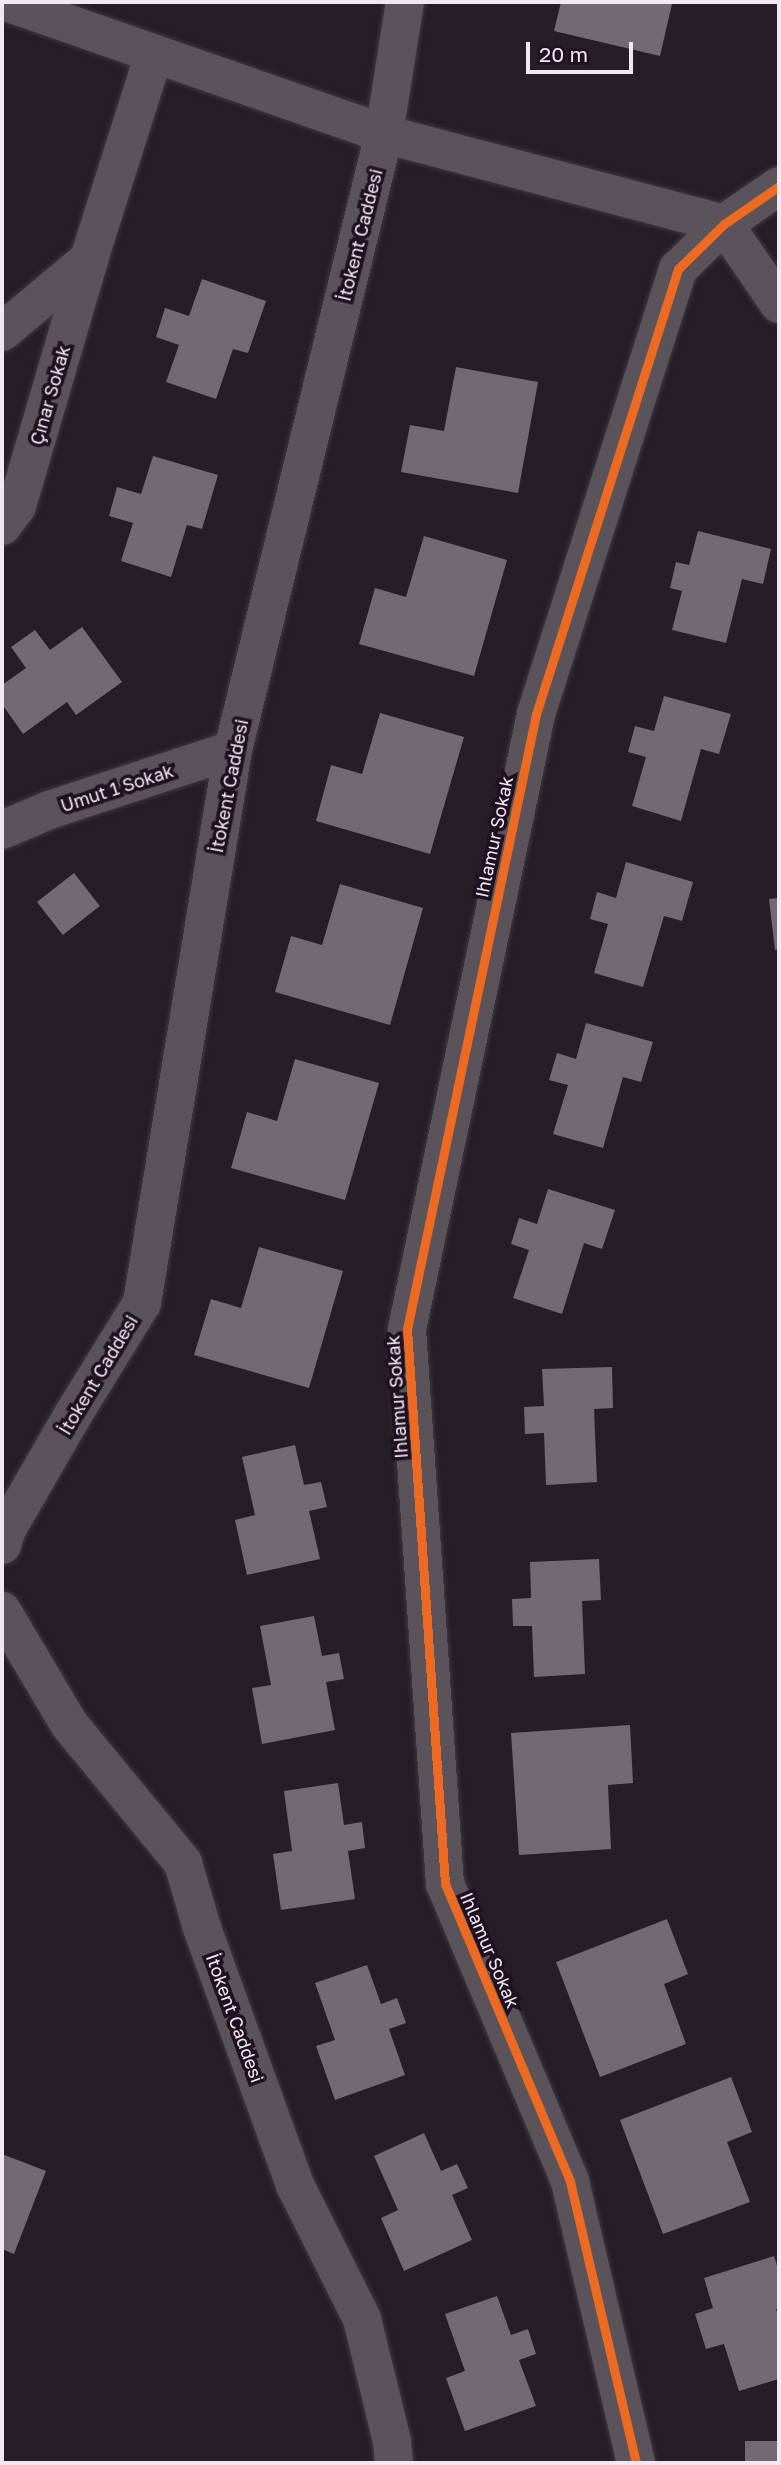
<!DOCTYPE html>
<html>
<head>
<meta charset="utf-8">
<style>
	body { margin:0 }
	#map { position:relative; width:781px; height:2465px; overflow:hidden; background:#251e26; font-family:"Golos Text",sans-serif }
	div>[style] { position:absolute }
	.building>* { inset:0; background:#716a72; transform-origin:0 0 }
	.roads { filter:drop-shadow(0 0 2px #3f3940) drop-shadow(0 0 2px #3f3940) }
	.minor>* { height:38px; margin:-19px; padding:0 19px; transform-origin:19px; border-radius:19px; background:#5a545a }
	.tertiary>* { height:38px; margin:-19px; padding:0 19px; transform-origin:19px; border-radius:19px; background:#5a545a }
	.cycleway>* { height:9px; margin:-4.5px; padding:0 4.5px; transform-origin:4.5px; border-radius:4.5px; background:#ed6a23 }
	span { translate:-50% -50%; white-space:nowrap; text-align:center; line-height:1.15; -webkit-text-stroke:7px #1f1120; paint-order:stroke }
	.street-label { font-size:18px; color:#f2e8f3 }
	.frame { position:absolute; inset:0; border:4px solid #f2e8f3; pointer-events:none }
	.scale { position:absolute; left:526px; top:42px; width:107px; height:32px; box-sizing:border-box; border:4px solid #f2e8f3; border-top:0; padding-left:9px; font-size:21px; line-height:24px; white-space:nowrap; color:#f2e8f3; -webkit-text-stroke:5px #1f1120; paint-order:stroke }
</style>
</head>
<body>
<div id="map">
	<div class="building">
		<i style="clip-path:polygon(561px 2px,672px 4px,660px 56px,554px 31px)"></i>
		<i style="clip-path:polygon(202px 279px,266px 301px,248px 353px,233px 349px,216px 399px,166px 382px,179px 345px,156px 337px,165px 308px,189px 316px)"></i>
		<i style="clip-path:polygon(456px 367px,538px 382px,518px 493px,401px 472px,410px 425px,444px 431px)"></i>
		<i style="clip-path:polygon(153px 456px,218px 475px,202px 529px,187px 525px,171px 577px,121px 561px,133px 523px,109px 516px,117px 487px,141px 494px)"></i>
		<i style="clip-path:polygon(698px 531px,771px 549px,763px 584px,742px 579px,726px 643px,672px 630px,682px 591px,670px 588px,676px 562px,689px 565px)"></i>
		<i style="clip-path:polygon(424px 536px,507px 560px,474px 676px,359px 644px,375px 588px,406px 597px)"></i>
		<i style="clip-path:polygon(82px 627px,122px 682px,76px 715px,67px 702px,23px 734px,2px 704px,2px 685px,26px 668px,11px 647px,35px 630px,50px 650px)"></i>
		<i style="clip-path:polygon(664px 696px,731px 714px,719px 754px,701px 749px,681px 821px,632px 806px,646px 757px,628px 752px,635px 726px,654px 731px)"></i>
		<i style="clip-path:polygon(380px 713px,464px 737px,430px 854px,316px 821px,331px 765px,362px 774px)"></i>
		<i style="clip-path:polygon(626px 862px,693px 882px,682px 921px,664px 916px,643px 987px,594px 973px,608px 924px,590px 919px,597px 892px,616px 898px)"></i>
		<i style="left:74px;top:873px;width:42px;height:47px;rotate:52deg"></i>
		<i style="clip-path:polygon(340px 884px,423px 908px,390px 1025px,275px 992px,291px 936px,322px 945px)"></i>
		<i style="clip-path:polygon(779px 898px,779px 949px,775px 950px,769px 899px)"></i>
		<i style="clip-path:polygon(586px 1023px,653px 1042px,641px 1082px,623px 1077px,603px 1148px,553px 1134px,568px 1085px,549px 1080px,557px 1053px,576px 1059px)"></i>
		<i style="clip-path:polygon(295px 1059px,379px 1083px,345px 1200px,231px 1168px,247px 1112px,277px 1121px)"></i>
		<i style="clip-path:polygon(548px 1189px,615px 1210px,602px 1249px,584px 1243px,562px 1314px,513px 1298px,529px 1250px,511px 1244px,519px 1218px,537px 1224px)"></i>
		<i style="clip-path:polygon(259px 1247px,343px 1271px,309px 1388px,194px 1355px,211px 1299px,241px 1308px)"></i>
		<i style="clip-path:polygon(612px 1367px,613px 1408px,594px 1409px,597px 1482px,546px 1485px,544px 1433px,525px 1434px,524px 1407px,544px 1406px,542px 1369px)"></i>
		<i style="clip-path:polygon(295px 1445px,304px 1485px,321px 1482px,327px 1507px,309px 1511px,320px 1559px,247px 1575px,235px 1520px,255px 1515px,242px 1457px)"></i>
		<i style="clip-path:polygon(599px 1559px,601px 1600px,582px 1601px,585px 1674px,534px 1677px,532px 1626px,513px 1626px,512px 1599px,531px 1598px,530px 1562px)"></i>
		<i style="clip-path:polygon(314px 1616px,322px 1656px,339px 1653px,344px 1679px,326px 1682px,335px 1730px,262px 1744px,252px 1688px,271px 1685px,260px 1626px)"></i>
		<i style="clip-path:polygon(630px 1725px,633px 1783px,608px 1785px,611px 1849px,519px 1855px,511px 1733px)"></i>
		<i style="clip-path:polygon(338px 1783px,344px 1825px,362px 1822px,365px 1848px,348px 1851px,355px 1899px,281px 1910px,273px 1854px,292px 1851px,284px 1791px)"></i>
		<i style="clip-path:polygon(667px 1919px,688px 1974px,664px 1984px,686px 2044px,600px 2077px,556px 1962px)"></i>
		<i style="clip-path:polygon(367px 1965px,381px 2004px,397px 1998px,406px 2023px,389px 2029px,405px 2075px,335px 2100px,316px 2046px,335px 2040px,315px 1983px)"></i>
		<i style="clip-path:polygon(731px 2077px,752px 2132px,727px 2142px,750px 2202px,663px 2234px,620px 2120px)"></i>
		<i style="clip-path:polygon(424px 2133px,441px 2171px,457px 2164px,468px 2188px,452px 2195px,472px 2240px,404px 2271px,381px 2218px,398px 2210px,374px 2156px)"></i>
		<i style="clip-path:polygon(2px 2154px,46px 2171px,14px 2254px,2px 2249px)"></i>
		<i style="clip-path:polygon(774px 2256px,779px 2272px,779px 2308px,776px 2309px,779px 2319px,779px 2379px,739px 2391px,724px 2344px,706px 2349px,695px 2314px,713px 2308px,704px 2278px)"></i>
		<i style="clip-path:polygon(497px 2296px,511px 2335px,528px 2329px,536px 2354px,519px 2360px,536px 2406px,465px 2431px,446px 2378px,465px 2371px,445px 2314px)"></i>
		<i style="left:745px;top:2441px;width:34px;height:22px"></i>
	</div>
	<div class="roads">
		<div class="minor">
			<i style="left:6px;top:2px;width:400px;rotate:19.2deg"></i>
			<i style="left:384px;top:134px;width:352px;rotate:14.8deg"></i>
			<i style="left:724px;top:224px;width:97px;rotate:55.5deg"></i>
			<i style="left:2px;top:332px;width:114px;rotate:-40deg"></i>
			<i style="left:2px;top:526px;width:25px;rotate:-53deg"></i>
			<i style="left:17px;top:506px;width:257px;rotate:-73.7deg"></i>
			<i style="left:89px;top:259px;width:215px;rotate:-72.4deg"></i>
			<i style="left:2px;top:830px;width:54px;rotate:-22.8deg"></i>
			<i style="left:52px;top:809px;width:190px;rotate:-18.1deg"></i>
			<i style="left:2px;top:1545px;width:17px;rotate:-73deg"></i>
			<i style="left:7px;top:1529px;width:134px;rotate:-60deg"></i>
			<i style="left:74px;top:1413px;width:129px;rotate:-58.3deg"></i>
			<i style="left:142px;top:1303px;width:560px;rotate:-80.66deg"></i>
			<i style="left:233px;top:750px;width:634px;rotate:-76.23deg"></i>
			<i style="left:2px;top:1611px;width:131px;rotate:59.3deg"></i>
			<i style="left:69px;top:1724px;width:180px;rotate:50.6deg"></i>
			<i style="left:183px;top:1863px;width:68px;rotate:73.7deg"></i>
			<i style="left:202px;top:1928px;width:273px;rotate:70.1deg"></i>
			<i style="left:295px;top:2185px;width:150px;rotate:63.4deg"></i>
			<i style="left:362px;top:2319px;width:126px;rotate:76.2deg"></i>
			<i style="left:392px;top:2441px;width:22px;rotate:85deg"></i>
			<i style="left:636px;top:2463px;width:290px;rotate:-103.2deg"></i>
			<i style="left:570px;top:2181px;width:322px;rotate:-112.8deg"></i>
			<i style="left:445px;top:1884px;width:556px;rotate:-93.92deg"></i>
			<i style="left:407px;top:1329px;width:628px;rotate:-78.15deg"></i>
			<i style="left:536px;top:714px;width:467px;rotate:-72.3deg"></i>
			<i style="left:678px;top:269px;width:64px;rotate:-44.4deg"></i>
			<i style="left:724px;top:224px;width:67px;rotate:-34.6deg"></i>
		</div>
		<div class="tertiary">
			<i style="left:384px;top:134px;width:134px;rotate:-81deg"></i>
		</div>
	</div>
	<div class="cycleway">
		<i style="left:636px;top:2463px;width:290px;rotate:-103.2deg"></i>
		<i style="left:570px;top:2181px;width:322px;rotate:-112.8deg"></i>
		<i style="left:445px;top:1884px;width:556px;rotate:-93.92deg"></i>
		<i style="left:407px;top:1329px;width:628px;rotate:-78.15deg"></i>
		<i style="left:536px;top:714px;width:467px;rotate:-72.3deg"></i>
		<i style="left:678px;top:269px;width:64px;rotate:-44.4deg"></i>
		<i style="left:724px;top:224px;width:67px;rotate:-34.6deg"></i>
	</div>
	<div class="street-label">
		<span style="left:360px;top:235px;rotate:-76deg">İtokent Caddesi</span>
		<span style="left:50px;top:395px;rotate:-74deg">Çınar Sokak</span>
		<span style="left:229px;top:786px;rotate:-79deg">İtokent Caddesi</span>
		<span style="left:117px;top:788px;rotate:-18deg">Umut 1 Sokak</span>
		<span style="left:494px;top:837px;rotate:-78deg">Ihlamur Sokak</span>
		<span style="left:98px;top:1375px;rotate:-59deg">İtokent Caddesi</span>
		<span style="left:397px;top:1397px;rotate:-94deg">Ihlamur Sokak</span>
		<span style="left:490px;top:1950px;rotate:67deg">Ihlamur Sokak</span>
		<span style="left:235px;top:2018px;rotate:70deg">İtokent Caddesi</span>
	</div>
	<div class="frame"></div>
	<div class="scale">20 m</div>
</div>
</body>
</html>
